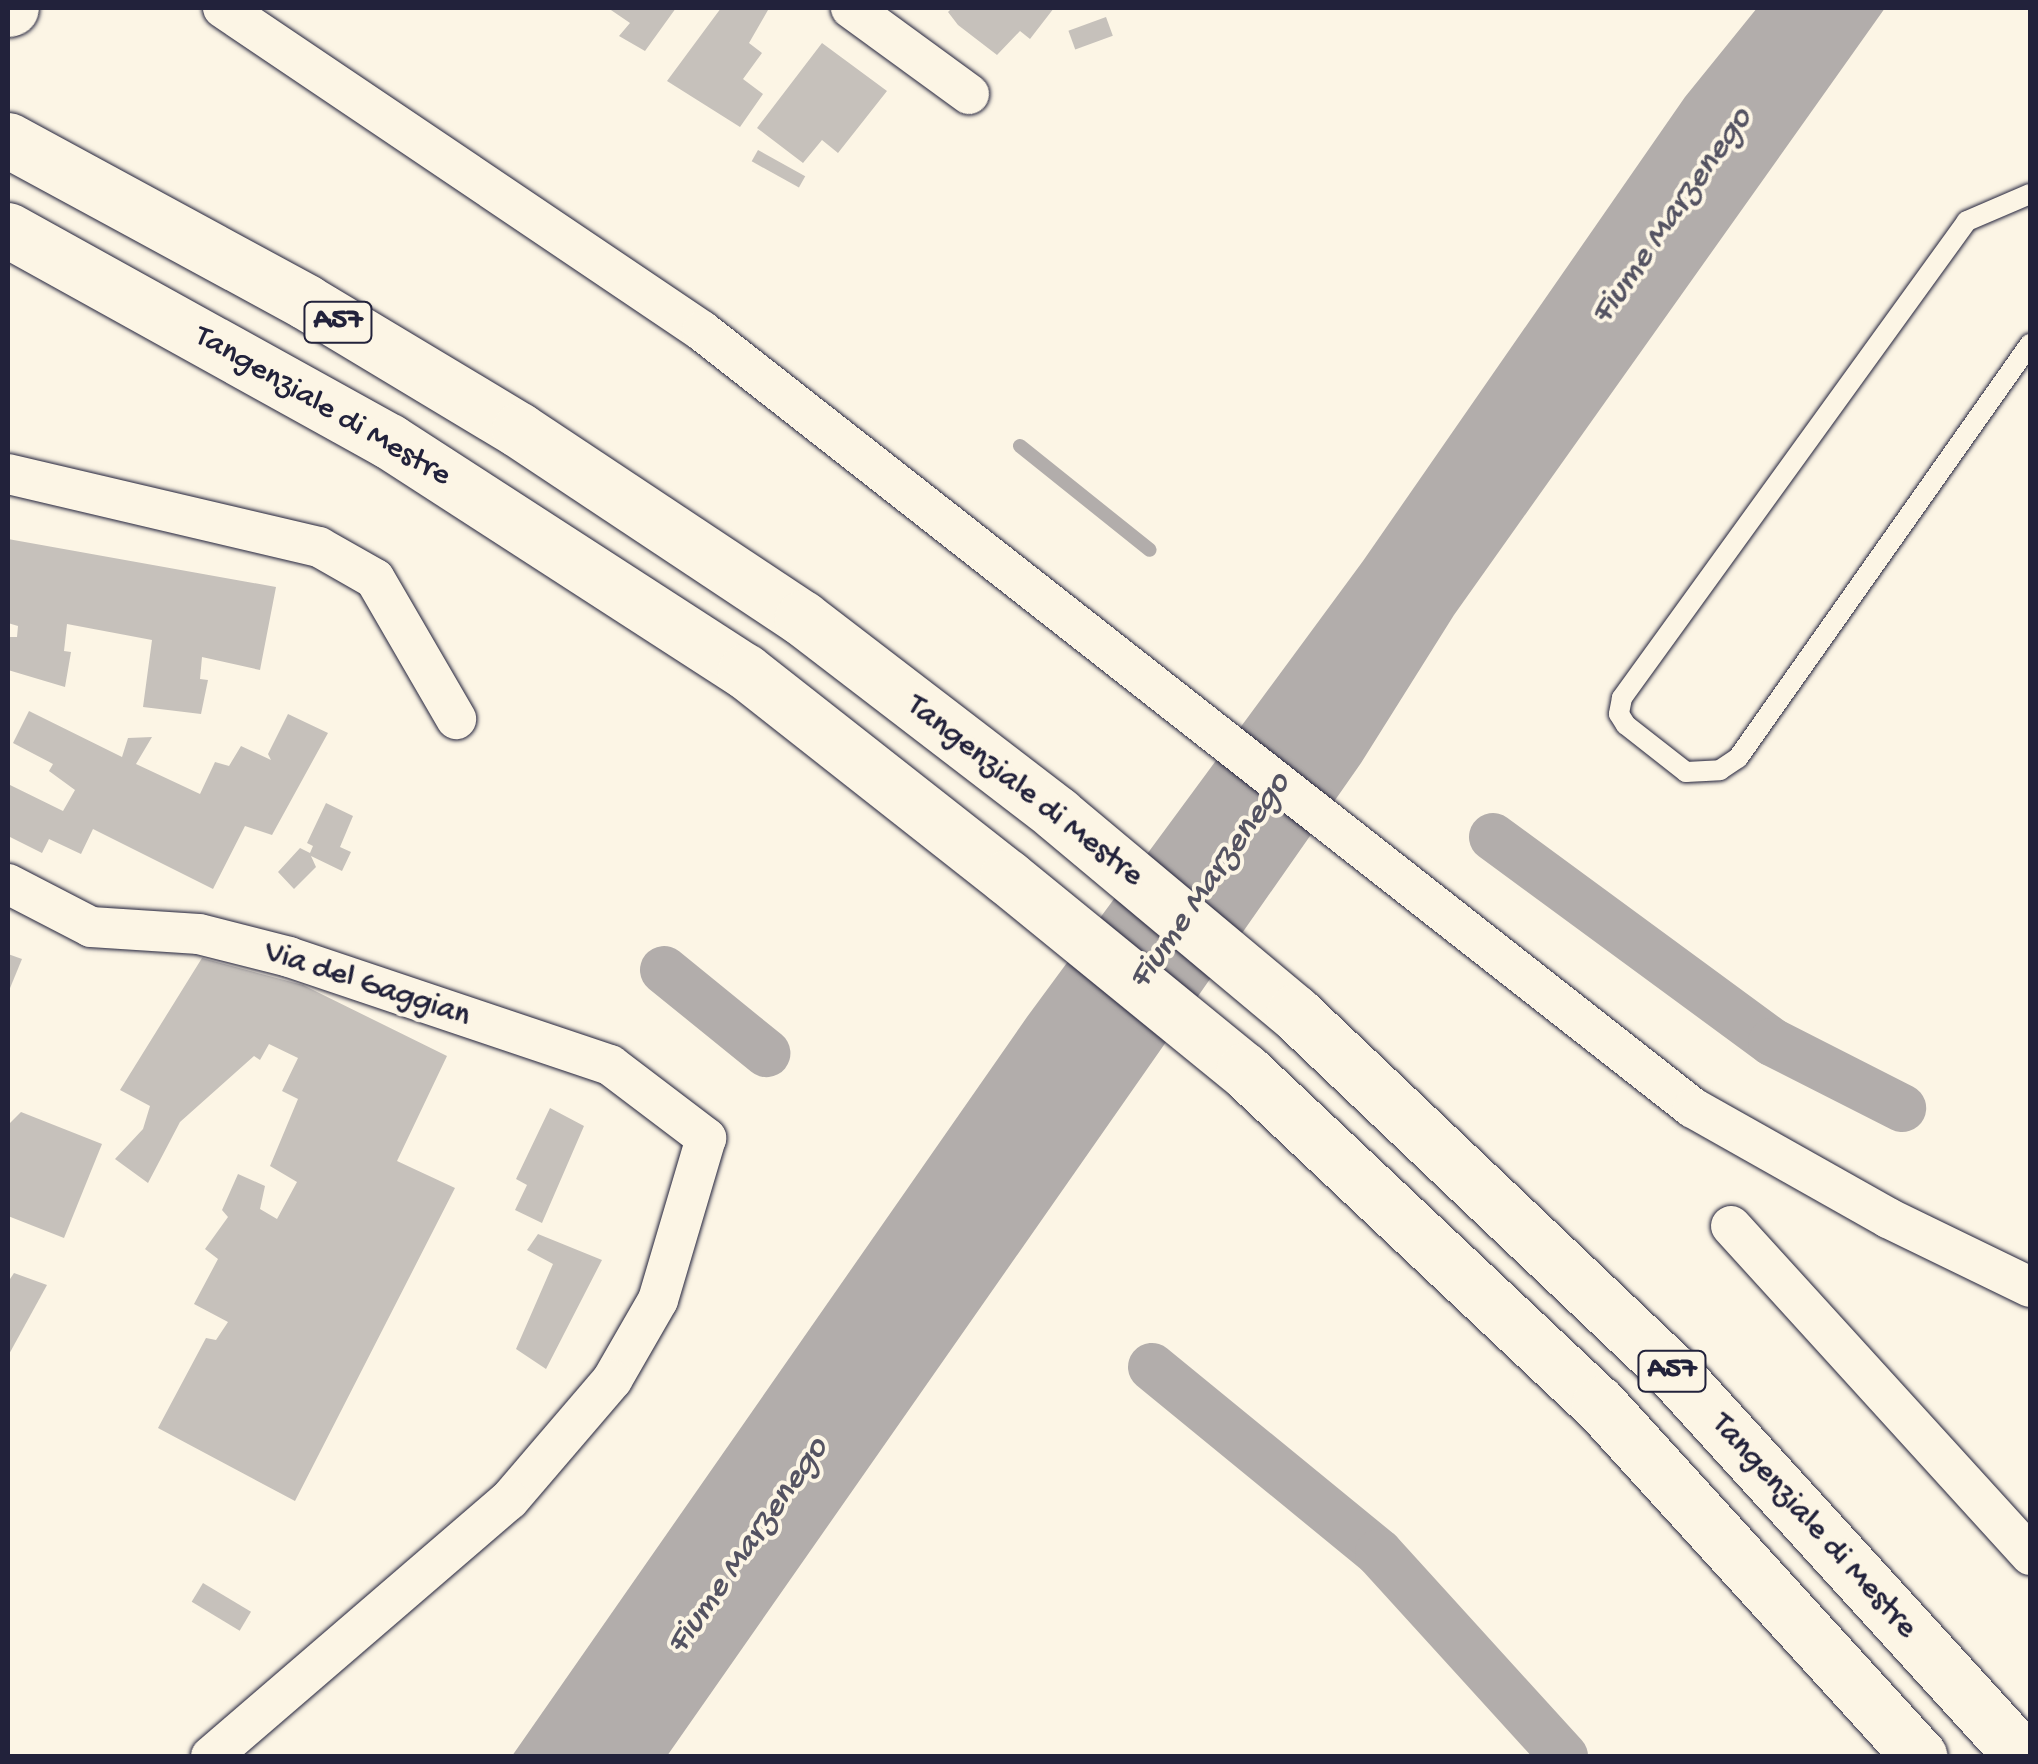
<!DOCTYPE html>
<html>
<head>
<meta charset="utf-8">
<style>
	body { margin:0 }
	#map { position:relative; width:2038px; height:1764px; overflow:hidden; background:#fcf5e5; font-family:"Gochi Hand",sans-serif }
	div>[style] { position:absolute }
	.water>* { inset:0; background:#b2adab }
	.stream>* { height:14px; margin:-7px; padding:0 7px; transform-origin:7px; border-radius:7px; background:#b2adab }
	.canal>* { height:48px; margin:-24px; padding:0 24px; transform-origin:24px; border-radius:24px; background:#b2adab }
	.building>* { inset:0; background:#c6c1bb; transform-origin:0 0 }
	.roads { filter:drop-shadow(0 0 2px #22223b) drop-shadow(0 0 2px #22223b) }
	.lane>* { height:20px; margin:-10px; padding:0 10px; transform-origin:10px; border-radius:10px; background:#fcf5e5 }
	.street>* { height:40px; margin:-20px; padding:0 20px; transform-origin:20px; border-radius:20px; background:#fcf5e5 }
	.secondary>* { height:55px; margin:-27.5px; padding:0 27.5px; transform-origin:27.5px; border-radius:27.5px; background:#fcf5e5 }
	.highway>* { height:55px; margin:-27.5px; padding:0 27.5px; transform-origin:27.5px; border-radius:27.5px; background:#fcf5e5 }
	span { translate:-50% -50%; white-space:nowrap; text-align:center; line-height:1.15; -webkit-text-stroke:8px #fcf5e5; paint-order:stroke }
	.shield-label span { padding:2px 8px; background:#fcf5e5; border:2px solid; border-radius:8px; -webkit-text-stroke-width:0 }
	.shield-label { font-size:30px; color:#22223b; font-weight:700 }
	.street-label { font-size:32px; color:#22223b }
	.water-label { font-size:35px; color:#545362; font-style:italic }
	.frame { position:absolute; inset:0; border:10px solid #22223b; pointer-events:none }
</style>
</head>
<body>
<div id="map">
	<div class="water">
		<i style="clip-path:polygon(1757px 8px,1885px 8px,1454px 615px,1361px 763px,667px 1756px,512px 1756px,1027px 1017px,1363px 561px,1685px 97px)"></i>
	</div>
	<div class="stream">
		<i style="left:1020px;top:446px;width:166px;rotate:38.7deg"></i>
	</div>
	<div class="canal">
		<i style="left:1493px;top:837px;width:346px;rotate:36.3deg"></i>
		<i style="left:1772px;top:1042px;width:146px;rotate:26.9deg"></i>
		<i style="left:664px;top:970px;width:132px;rotate:39.1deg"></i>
		<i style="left:1152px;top:1367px;width:293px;rotate:39.3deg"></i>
		<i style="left:1379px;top:1553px;width:275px;rotate:47.7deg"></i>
	</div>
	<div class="building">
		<i style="clip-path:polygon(608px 8px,676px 8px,645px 51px,619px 36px,630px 23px)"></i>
		<i style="clip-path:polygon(721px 8px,768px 10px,749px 43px,762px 53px,743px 79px,763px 94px,740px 127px,667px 81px)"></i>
		<i style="clip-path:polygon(952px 8px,1054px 8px,1030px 39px,1020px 31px,997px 55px,958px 25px,948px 12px)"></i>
		<i style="left:1106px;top:17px;width:20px;height:40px;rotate:70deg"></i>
		<i style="clip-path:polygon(822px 43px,887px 91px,838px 153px,822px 140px,803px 163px,757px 128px)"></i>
		<i style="left:758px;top:150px;width:54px;height:13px;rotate:29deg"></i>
		<i style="clip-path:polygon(8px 539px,276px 587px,260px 670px,202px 657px,200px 679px,208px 680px,201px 714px,143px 707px,152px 640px,67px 624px,64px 651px,71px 652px,65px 687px,8px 670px,8px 637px,17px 637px,18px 626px,8px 623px)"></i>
		<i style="clip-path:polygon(29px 711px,122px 757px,128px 738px,152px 737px,136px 764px,200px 794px,215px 762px,229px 766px,241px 746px,271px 760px,268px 754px,288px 714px,328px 733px,272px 835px,245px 826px,213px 889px,93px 829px,81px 854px,49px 839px,42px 853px,8px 836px,8px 784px,63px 811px,75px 790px,49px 771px,53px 764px,13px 743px)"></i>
		<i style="clip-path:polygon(326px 803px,353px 816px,340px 847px,351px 852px,342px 871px,311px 856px,316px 867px,294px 889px,278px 872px,300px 848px,310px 853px,313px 846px,307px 843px)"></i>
		<i style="clip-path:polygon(8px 954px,22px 959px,8px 993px)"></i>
		<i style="clip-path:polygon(202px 958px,303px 985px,447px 1056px,397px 1161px,455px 1188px,295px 1501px,158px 1428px,206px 1338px,216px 1340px,228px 1322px,194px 1304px,218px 1259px,205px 1249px,228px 1217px,222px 1210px,238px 1174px,265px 1186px,260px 1209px,277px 1219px,297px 1182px,270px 1166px,298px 1099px,282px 1091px,298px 1058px,269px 1044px,260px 1060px,254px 1056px,180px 1122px,148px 1183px,115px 1159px,143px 1129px,150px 1106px,120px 1090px)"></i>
		<i style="clip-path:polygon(550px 1108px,584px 1126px,542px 1223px,515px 1210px,527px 1185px,516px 1179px)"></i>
		<i style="clip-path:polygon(21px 1112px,102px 1144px,64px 1238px,8px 1216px,8px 1125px)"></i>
		<i style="clip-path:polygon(538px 1234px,602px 1260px,546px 1369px,516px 1349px,553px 1264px,527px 1250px)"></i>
		<i style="clip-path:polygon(14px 1273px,47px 1285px,8px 1356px,8px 1282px)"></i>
		<i style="left:203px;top:1583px;width:56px;height:22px;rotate:31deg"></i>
	</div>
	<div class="roads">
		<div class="lane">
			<i style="left:2030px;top:194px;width:69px;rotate:156.8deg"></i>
			<i style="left:1967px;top:221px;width:589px;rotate:125.88deg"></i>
			<i style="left:1622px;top:698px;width:16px;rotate:101deg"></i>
			<i style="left:1619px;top:714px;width:13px;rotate:58deg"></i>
			<i style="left:1626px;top:725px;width:76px;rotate:38.1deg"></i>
			<i style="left:1686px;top:772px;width:34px;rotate:-3deg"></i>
			<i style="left:1720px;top:770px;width:22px;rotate:-34deg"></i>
			<i style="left:1738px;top:758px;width:507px;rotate:-54.8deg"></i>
		</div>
		<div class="street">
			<i style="left:223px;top:8px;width:578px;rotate:33.99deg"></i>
			<i style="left:702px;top:331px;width:1259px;rotate:38.1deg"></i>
			<i style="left:1693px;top:1108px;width:224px;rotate:29.4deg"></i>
			<i style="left:1888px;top:1218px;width:158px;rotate:25.9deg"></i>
			<i style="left:851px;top:8px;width:146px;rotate:36.1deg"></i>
			<i style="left:8px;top:474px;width:319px;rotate:13.2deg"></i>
			<i style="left:319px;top:547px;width:64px;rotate:29.7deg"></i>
			<i style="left:375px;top:579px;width:162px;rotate:59.9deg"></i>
			<i style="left:8px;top:884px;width:93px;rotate:27.4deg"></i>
			<i style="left:91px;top:927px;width:108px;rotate:3.7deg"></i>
			<i style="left:199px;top:934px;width:93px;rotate:14.3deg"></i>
			<i style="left:289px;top:957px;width:339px;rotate:18.6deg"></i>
			<i style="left:610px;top:1065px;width:121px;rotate:37.2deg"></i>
			<i style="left:706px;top:1138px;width:169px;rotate:106.5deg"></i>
			<i style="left:658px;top:1300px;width:92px;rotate:119.9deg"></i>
			<i style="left:612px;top:1380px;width:158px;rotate:130.6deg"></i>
			<i style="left:509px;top:1500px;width:393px;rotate:139.3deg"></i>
			<i style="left:1731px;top:1226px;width:445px;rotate:47.7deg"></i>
		</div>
		<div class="secondary">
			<i style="left:8px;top:9px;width:3px;rotate:-18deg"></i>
		</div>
		<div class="highway">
			<i style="left:8px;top:140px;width:339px;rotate:28.5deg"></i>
			<i style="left:306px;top:302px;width:249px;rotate:31deg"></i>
			<i style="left:519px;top:430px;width:340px;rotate:33.6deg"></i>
			<i style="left:802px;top:618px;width:322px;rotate:37.5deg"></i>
			<i style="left:1057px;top:814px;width:309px;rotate:39.9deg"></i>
			<i style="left:1294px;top:1012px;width:521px;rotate:43.52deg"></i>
			<i style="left:1672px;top:1371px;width:520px;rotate:47.73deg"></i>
			<i style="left:8px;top:230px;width:436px;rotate:29deg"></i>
			<i style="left:389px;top:441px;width:424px;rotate:32.9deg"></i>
			<i style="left:745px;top:671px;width:333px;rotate:38.2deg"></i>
			<i style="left:1007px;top:877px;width:306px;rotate:39.2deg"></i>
			<i style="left:1244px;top:1070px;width:487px;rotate:43.3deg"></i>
			<i style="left:1599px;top:1404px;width:476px;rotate:47.7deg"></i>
		</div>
	</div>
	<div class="shield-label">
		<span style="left:338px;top:322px">A57</span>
		<span style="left:1672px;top:1371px">A57</span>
	</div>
	<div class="street-label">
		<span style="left:322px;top:407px;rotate:30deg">Tangenziale di Mestre</span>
		<span style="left:1024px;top:792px;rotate:38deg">Tangenziale di Mestre</span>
		<span style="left:367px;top:985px;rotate:18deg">Via del Gaggian</span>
		<span style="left:1813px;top:1527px;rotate:48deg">Tangenziale di Mestre</span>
	</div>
	<div class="water-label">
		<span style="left:1673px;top:217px;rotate:-55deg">Fiume Marzenego</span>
		<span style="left:1211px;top:882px;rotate:-55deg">Fiume Marzenego</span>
		<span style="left:749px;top:1547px;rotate:-55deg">Fiume Marzenego</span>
	</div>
	<div class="frame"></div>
</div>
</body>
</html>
